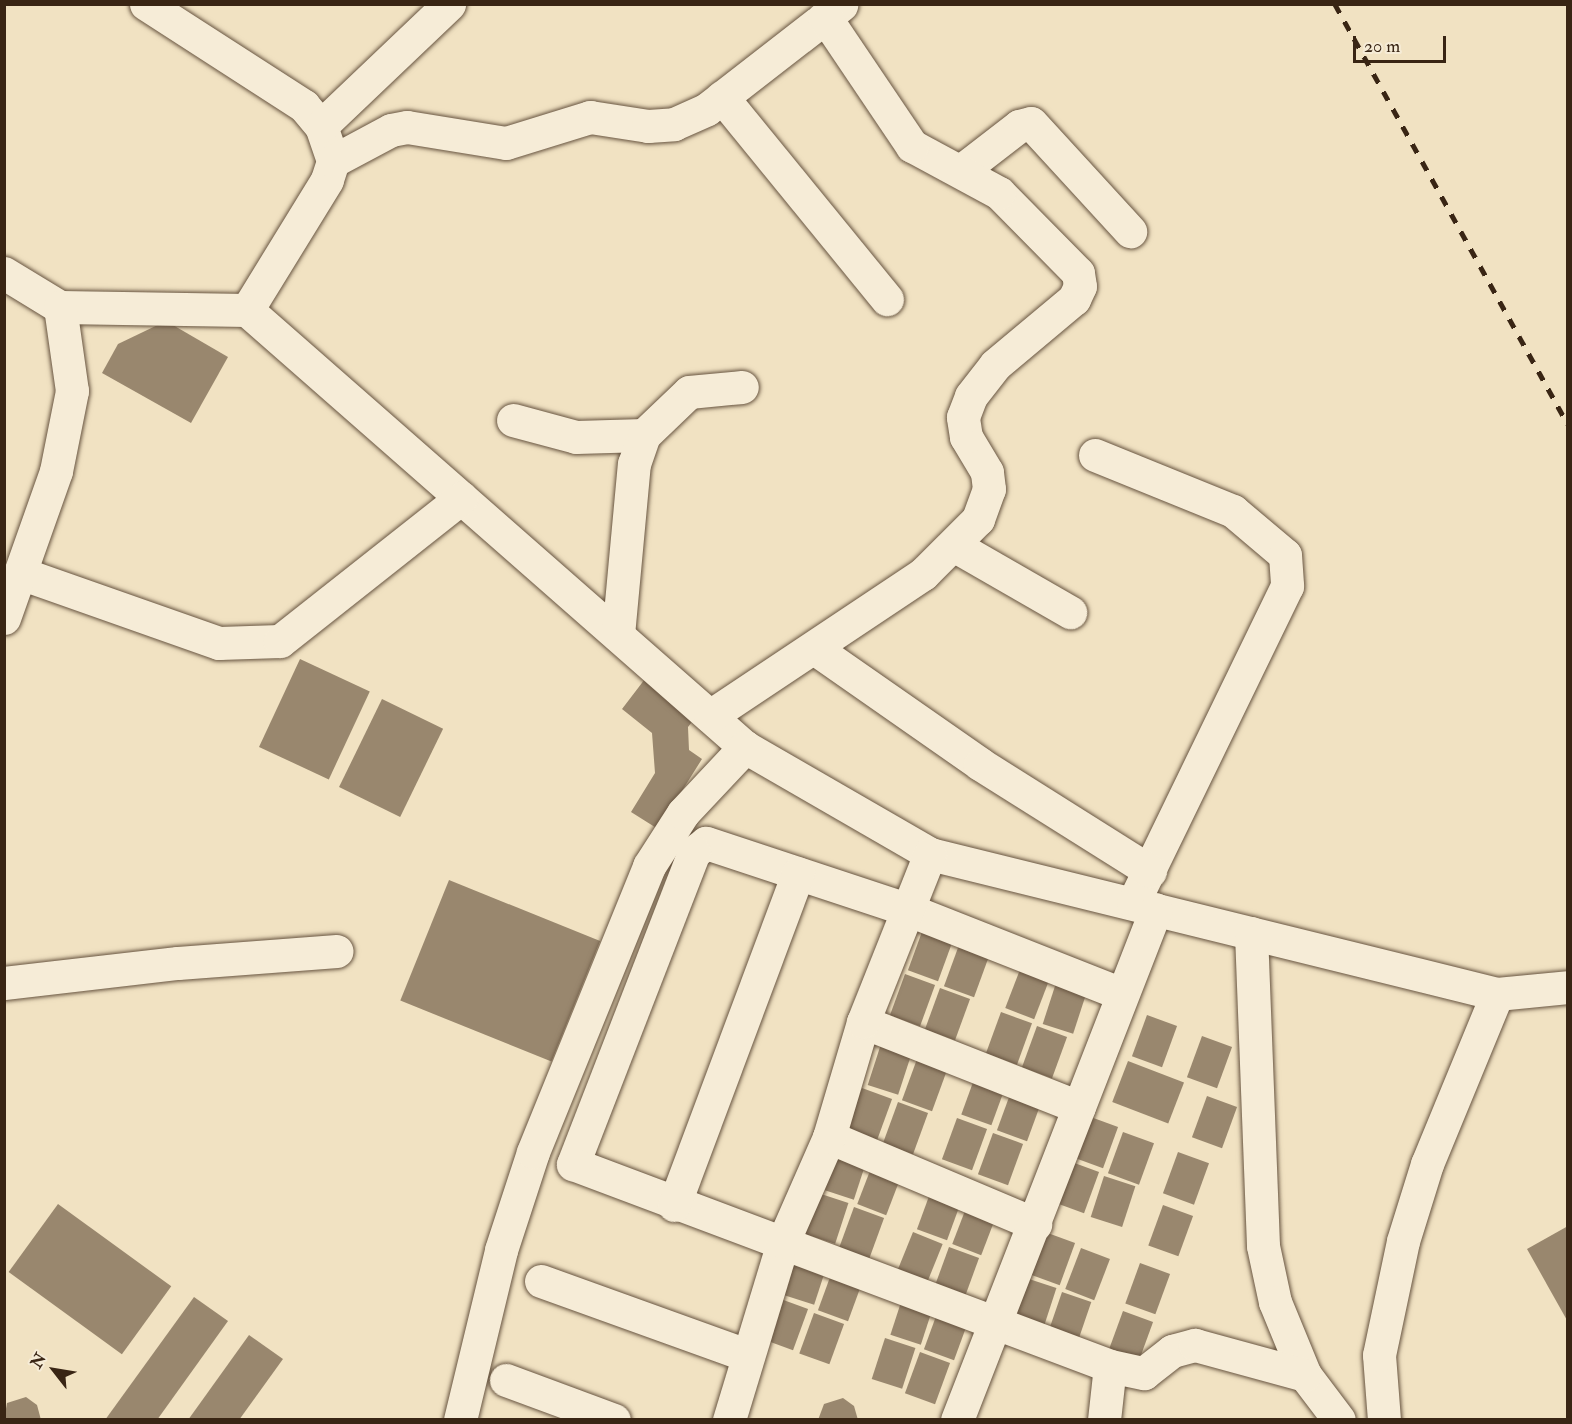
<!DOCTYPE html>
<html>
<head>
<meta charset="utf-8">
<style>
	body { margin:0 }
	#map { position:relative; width:1572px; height:1424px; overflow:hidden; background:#f1e2c2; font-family:"IM FELL Double Pica",serif }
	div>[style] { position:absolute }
	.building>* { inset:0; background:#99876e; transform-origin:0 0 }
	.roads { filter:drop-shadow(0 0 2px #675440) drop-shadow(0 0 2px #675440) }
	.street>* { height:33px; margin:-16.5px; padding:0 16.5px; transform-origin:16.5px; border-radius:16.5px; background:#f6ecd7 }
	.rail>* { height:4.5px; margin-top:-2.25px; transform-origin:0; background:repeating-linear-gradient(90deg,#392514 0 10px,transparent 0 20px) }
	span { translate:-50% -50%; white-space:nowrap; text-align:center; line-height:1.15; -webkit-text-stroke:4.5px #f6ecd7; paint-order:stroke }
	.frame { position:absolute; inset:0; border:6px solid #392514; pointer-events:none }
	.north { position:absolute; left:24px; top:1340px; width:60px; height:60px; -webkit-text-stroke:4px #f6ecd7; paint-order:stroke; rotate:301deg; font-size:16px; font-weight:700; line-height:24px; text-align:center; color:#392514 }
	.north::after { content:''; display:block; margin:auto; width:21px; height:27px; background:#392514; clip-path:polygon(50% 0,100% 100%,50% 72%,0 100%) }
	.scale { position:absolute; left:1353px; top:36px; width:93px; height:27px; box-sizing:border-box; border:3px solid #392514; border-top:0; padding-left:8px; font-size:18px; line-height:21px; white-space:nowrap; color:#392514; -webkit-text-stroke:4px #f6ecd7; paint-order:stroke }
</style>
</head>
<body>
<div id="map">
	<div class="building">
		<i style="clip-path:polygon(166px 321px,228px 357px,191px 423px,102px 373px,118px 344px)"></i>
		<i style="left:300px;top:659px;width:77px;height:97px;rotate:25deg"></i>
		<i style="clip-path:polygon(648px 675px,698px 714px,688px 727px,689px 750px,702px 759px,658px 829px,631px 812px,655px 773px,652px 733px,622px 709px)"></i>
		<i style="left:382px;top:699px;width:68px;height:98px;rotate:26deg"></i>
		<i style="left:449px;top:880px;width:163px;height:130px;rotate:22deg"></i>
		<i style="left:923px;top:929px;width:32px;height:44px;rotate:20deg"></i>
		<i style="left:959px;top:945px;width:32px;height:44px;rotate:20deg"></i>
		<i style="left:1021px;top:967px;width:31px;height:44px;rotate:21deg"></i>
		<i style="left:905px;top:974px;width:32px;height:44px;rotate:20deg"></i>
		<i style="left:1056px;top:983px;width:32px;height:43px;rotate:18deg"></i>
		<i style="left:940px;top:988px;width:32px;height:44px;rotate:20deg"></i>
		<i style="left:1001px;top:1012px;width:33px;height:44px;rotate:20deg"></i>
		<i style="left:1147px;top:1015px;width:32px;height:44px;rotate:20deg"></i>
		<i style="left:1037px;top:1026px;width:32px;height:44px;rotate:20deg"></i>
		<i style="left:1202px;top:1036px;width:32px;height:44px;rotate:20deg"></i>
		<i style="left:881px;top:1044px;width:32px;height:43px;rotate:18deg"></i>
		<i style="left:917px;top:1059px;width:32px;height:44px;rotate:20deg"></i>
		<i style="left:1128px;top:1061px;width:60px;height:44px;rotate:21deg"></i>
		<i style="left:976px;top:1074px;width:32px;height:43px;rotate:20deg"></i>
		<i style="left:862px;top:1088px;width:32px;height:44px;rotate:20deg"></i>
		<i style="left:1012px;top:1089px;width:32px;height:44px;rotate:20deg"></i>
		<i style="left:1207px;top:1096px;width:32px;height:44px;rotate:20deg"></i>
		<i style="left:898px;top:1102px;width:32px;height:44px;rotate:20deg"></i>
		<i style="left:1088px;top:1116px;width:32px;height:44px;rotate:20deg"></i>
		<i style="left:957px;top:1118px;width:32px;height:44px;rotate:20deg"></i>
		<i style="left:1123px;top:1132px;width:33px;height:44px;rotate:20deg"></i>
		<i style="left:993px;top:1133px;width:32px;height:44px;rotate:20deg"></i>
		<i style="left:837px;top:1148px;width:32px;height:44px;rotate:18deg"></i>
		<i style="left:1178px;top:1152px;width:33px;height:44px;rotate:20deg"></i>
		<i style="left:1069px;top:1161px;width:32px;height:44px;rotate:20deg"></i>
		<i style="left:873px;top:1163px;width:31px;height:44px;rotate:21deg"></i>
		<i style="left:1104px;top:1176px;width:33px;height:43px;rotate:18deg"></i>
		<i style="left:932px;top:1188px;width:32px;height:44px;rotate:20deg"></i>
		<i style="left:818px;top:1193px;width:32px;height:43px;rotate:18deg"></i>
		<i style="left:968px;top:1203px;width:31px;height:44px;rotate:21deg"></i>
		<i style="left:58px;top:1204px;width:140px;height:84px;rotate:36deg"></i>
		<i style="left:1163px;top:1205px;width:32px;height:43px;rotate:20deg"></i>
		<i style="left:854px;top:1207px;width:32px;height:44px;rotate:20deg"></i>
		<i style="clip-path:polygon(1568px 1226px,1568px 1322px,1527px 1249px)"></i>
		<i style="left:913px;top:1232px;width:32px;height:45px;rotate:22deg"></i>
		<i style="left:1045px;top:1232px;width:32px;height:45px;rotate:20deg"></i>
		<i style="left:949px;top:1247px;width:32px;height:44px;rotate:20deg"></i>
		<i style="left:1081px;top:1248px;width:31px;height:44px;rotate:21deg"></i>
		<i style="left:797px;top:1254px;width:32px;height:43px;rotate:18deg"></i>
		<i style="left:1140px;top:1263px;width:32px;height:43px;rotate:20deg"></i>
		<i style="left:833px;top:1269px;width:32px;height:44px;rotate:20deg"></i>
		<i style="left:1026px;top:1278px;width:32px;height:43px;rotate:18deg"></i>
		<i style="left:1062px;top:1292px;width:31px;height:43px;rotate:19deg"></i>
		<i style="left:904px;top:1293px;width:32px;height:44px;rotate:18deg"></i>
		<i style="clip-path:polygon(194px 1297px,228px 1321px,157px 1420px,105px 1420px)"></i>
		<i style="left:778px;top:1298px;width:32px;height:44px;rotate:20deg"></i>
		<i style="left:939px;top:1308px;width:32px;height:44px;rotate:20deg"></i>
		<i style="left:1123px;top:1311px;width:32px;height:44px;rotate:20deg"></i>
		<i style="left:814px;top:1313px;width:32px;height:43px;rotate:20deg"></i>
		<i style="clip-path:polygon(249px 1335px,283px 1359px,239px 1420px,188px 1420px)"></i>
		<i style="left:885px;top:1338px;width:32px;height:43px;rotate:18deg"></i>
		<i style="left:920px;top:1352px;width:32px;height:44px;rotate:20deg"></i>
		<i style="clip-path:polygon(26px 1397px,37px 1405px,41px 1420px,4px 1420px,7px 1403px)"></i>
		<i style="clip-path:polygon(843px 1398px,854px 1406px,858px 1420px,818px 1420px,824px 1404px)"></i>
	</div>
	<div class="roads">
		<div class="street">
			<i style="left:146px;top:4px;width:188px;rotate:32.8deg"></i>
			<i style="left:304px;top:106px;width:26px;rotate:50deg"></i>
			<i style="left:321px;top:126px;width:37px;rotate:71deg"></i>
			<i style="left:333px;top:161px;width:20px;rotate:108deg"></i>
			<i style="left:327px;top:180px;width:153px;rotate:121.6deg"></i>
			<i style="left:722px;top:97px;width:261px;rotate:50.8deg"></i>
			<i style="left:321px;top:126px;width:177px;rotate:-43.6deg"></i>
			<i style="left:333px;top:161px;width:66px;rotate:-28.1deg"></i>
			<i style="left:391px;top:130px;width:16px;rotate:-11deg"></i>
			<i style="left:407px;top:127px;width:100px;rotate:9.2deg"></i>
			<i style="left:506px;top:143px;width:88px;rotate:-17.2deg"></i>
			<i style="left:590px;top:117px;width:59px;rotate:8.8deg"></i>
			<i style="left:648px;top:126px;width:26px;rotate:-4deg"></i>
			<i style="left:674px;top:124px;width:36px;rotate:-24deg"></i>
			<i style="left:707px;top:109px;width:170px;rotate:-37.8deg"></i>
			<i style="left:962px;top:170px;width:72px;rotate:-37.7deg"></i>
			<i style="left:1019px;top:126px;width:12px;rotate:-14deg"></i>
			<i style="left:1031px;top:123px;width:147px;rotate:47.5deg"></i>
			<i style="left:4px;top:273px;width:66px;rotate:31.3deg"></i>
			<i style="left:60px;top:307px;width:187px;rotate:0.9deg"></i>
			<i style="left:247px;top:310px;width:663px;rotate:41.27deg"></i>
			<i style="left:745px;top:747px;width:214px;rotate:30deg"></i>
			<i style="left:930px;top:854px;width:584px;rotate:13.87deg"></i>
			<i style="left:1497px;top:994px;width:71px;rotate:-5.6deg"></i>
			<i style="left:513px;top:420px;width:65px;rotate:15.1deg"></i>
			<i style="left:576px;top:437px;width:68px;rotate:-1.7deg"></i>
			<i style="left:1095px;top:455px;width:149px;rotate:22.1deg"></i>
			<i style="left:1233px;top:511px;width:68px;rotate:40.2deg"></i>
			<i style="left:1285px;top:555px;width:31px;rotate:86deg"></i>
			<i style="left:1287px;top:586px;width:352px;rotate:115.9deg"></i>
			<i style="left:955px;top:546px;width:133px;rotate:29.9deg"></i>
			<i style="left:20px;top:573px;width:211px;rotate:19.4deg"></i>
			<i style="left:219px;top:643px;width:61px;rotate:-1.9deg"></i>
			<i style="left:280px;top:641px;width:231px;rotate:-38.3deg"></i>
			<i style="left:4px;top:618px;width:156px;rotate:-70.5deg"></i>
			<i style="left:56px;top:471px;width:82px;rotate:-78.7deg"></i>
			<i style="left:72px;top:391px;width:85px;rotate:-98.1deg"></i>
			<i style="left:618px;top:635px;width:172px;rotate:-84.7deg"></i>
			<i style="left:634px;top:464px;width:31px;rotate:-71deg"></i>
			<i style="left:644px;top:435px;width:62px;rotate:-43.7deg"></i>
			<i style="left:689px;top:392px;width:53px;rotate:-5.4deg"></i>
			<i style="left:814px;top:648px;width:203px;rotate:34.9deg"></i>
			<i style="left:980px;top:764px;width:201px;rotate:32.2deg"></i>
			<i style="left:710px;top:716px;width:256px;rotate:-33.7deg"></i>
			<i style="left:923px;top:574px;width:78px;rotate:-45deg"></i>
			<i style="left:978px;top:519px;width:32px;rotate:-70deg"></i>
			<i style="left:989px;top:489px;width:17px;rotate:-97deg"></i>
			<i style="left:987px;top:472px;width:41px;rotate:-121deg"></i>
			<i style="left:966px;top:437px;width:20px;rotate:-99deg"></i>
			<i style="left:963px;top:417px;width:22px;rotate:-69deg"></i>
			<i style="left:971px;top:396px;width:39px;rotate:-52deg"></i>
			<i style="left:995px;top:365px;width:103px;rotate:-39.9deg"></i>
			<i style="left:1074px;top:299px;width:14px;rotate:-65deg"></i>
			<i style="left:1080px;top:286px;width:13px;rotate:-99deg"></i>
			<i style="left:1078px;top:273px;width:112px;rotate:-134.6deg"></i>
			<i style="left:999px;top:193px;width:99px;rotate:-151.6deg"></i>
			<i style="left:912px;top:146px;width:156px;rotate:-124deg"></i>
			<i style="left:1251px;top:933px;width:313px;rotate:87.8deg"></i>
			<i style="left:1263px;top:1246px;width:57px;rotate:77.9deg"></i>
			<i style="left:1275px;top:1302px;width:79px;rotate:67.7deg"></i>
			<i style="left:1305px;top:1375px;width:56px;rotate:52.9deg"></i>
			<i style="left:4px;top:983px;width:175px;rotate:-6.6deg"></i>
			<i style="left:178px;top:963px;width:159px;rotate:-4.3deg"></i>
			<i style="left:1122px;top:994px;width:232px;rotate:-158.5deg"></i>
			<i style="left:906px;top:909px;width:211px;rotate:-161.7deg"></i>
			<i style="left:706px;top:843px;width:15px;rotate:143deg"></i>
			<i style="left:694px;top:852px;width:335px;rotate:111.2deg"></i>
			<i style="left:573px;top:1164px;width:574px;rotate:20.61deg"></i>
			<i style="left:1110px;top:1366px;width:35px;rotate:12deg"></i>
			<i style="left:1144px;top:1373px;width:36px;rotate:-38deg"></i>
			<i style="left:1172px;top:1351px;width:24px;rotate:-15deg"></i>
			<i style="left:1195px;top:1345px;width:114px;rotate:15.3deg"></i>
			<i style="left:863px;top:1022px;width:232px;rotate:21.5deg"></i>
			<i style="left:829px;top:1137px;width:224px;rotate:22.9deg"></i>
			<i style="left:674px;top:1205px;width:354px;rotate:-69.5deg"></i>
			<i style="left:541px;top:1281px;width:219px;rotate:19.8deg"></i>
			<i style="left:506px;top:1380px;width:115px;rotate:20.3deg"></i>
			<i style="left:460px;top:1420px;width:175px;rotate:-76.4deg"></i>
			<i style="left:501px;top:1250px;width:103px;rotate:-71.9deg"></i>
			<i style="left:533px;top:1152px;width:309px;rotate:-67.9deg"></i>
			<i style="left:649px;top:866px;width:63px;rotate:-57.3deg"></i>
			<i style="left:683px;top:813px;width:91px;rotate:-46.8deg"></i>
			<i style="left:729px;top:1420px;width:186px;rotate:-73.1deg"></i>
			<i style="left:783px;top:1242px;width:115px;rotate:-66.3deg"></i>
			<i style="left:829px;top:1137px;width:120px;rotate:-73.5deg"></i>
			<i style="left:863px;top:1022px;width:181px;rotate:-68.3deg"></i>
			<i style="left:957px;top:1420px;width:548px;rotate:-68.72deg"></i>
			<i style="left:1104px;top:1420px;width:54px;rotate:-83.7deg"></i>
			<i style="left:1384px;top:1420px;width:65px;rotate:-94.4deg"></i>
			<i style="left:1379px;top:1355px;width:116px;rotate:-78.1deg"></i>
			<i style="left:1403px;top:1241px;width:81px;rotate:-72.7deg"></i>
			<i style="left:1427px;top:1164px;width:184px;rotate:-67.6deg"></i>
		</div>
	</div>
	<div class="rail">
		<i style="left:1335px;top:4px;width:480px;rotate:61deg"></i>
	</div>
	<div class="frame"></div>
	<div class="north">N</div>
	<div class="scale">20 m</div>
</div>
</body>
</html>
